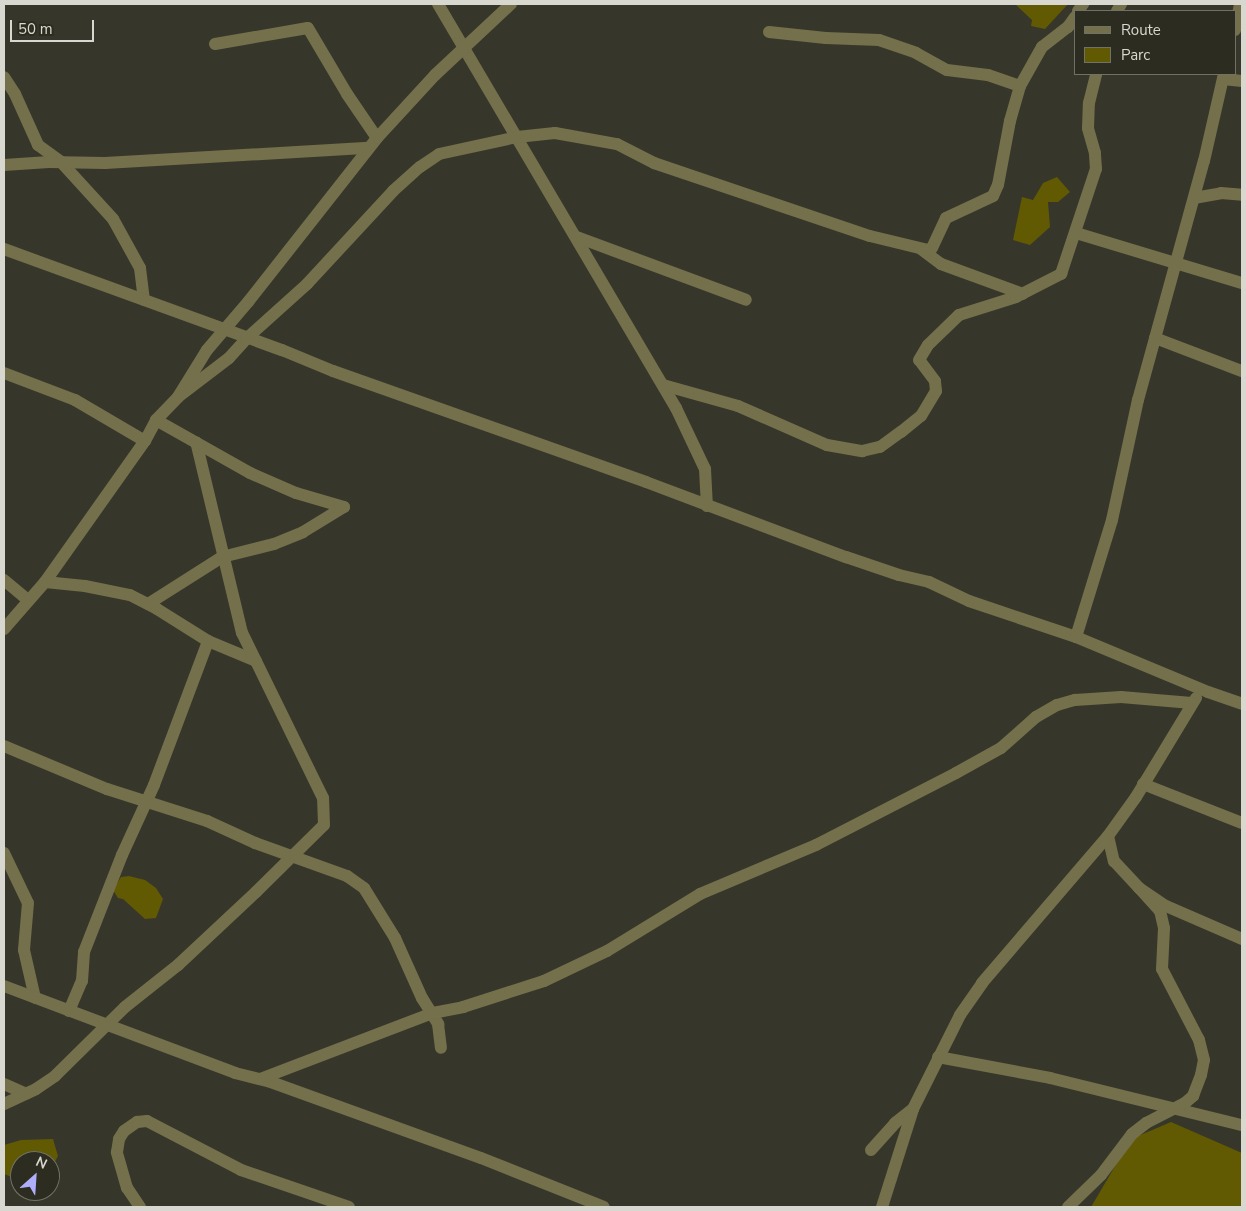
<!DOCTYPE html>
<html>
<head>
<meta charset="utf-8">
<style>
	body { margin:0 }
	#map { position:relative; width:1246px; height:1211px; overflow:hidden; background:#37362a; font-family:"Nunito Sans",sans-serif }
	div>[style] { position:absolute }
	.green>* { inset:0; background:#615a03 }
	.minor>* { height:12px; margin:-6px; padding:0 6px; transform-origin:6px; border-radius:6px; background:#73704b }
	span { translate:-50% -50%; white-space:nowrap; text-align:center; line-height:1.15; -webkit-text-stroke:4px #2d2c20; paint-order:stroke }
	.frame { position:absolute; inset:0; border:5px solid #d8d8d0; pointer-events:none }
	.legend { position:absolute; left:1074px; top:10px; width:162px; height:65px; box-sizing:border-box; background:#2d2c20; border:1px solid #717166; margin:0; padding:6px 9px; list-style:none; font-size:15px; color:#d8d8d0 }
	.legend li { display:flex; align-items:center; gap:10px; height:25px }
	.legend b { width:25px; border:1px solid #717166 }
	.north { position:absolute; left:10px; top:1151px; width:50px; height:50px; box-sizing:border-box; background:#2d2c20; border:1px solid #717166; border-radius:50%; rotate:26deg; font-size:14px; font-weight:700; line-height:20px; text-align:center; color:#d8d8d0 }
	.north::after { content:''; display:block; margin:auto; width:18px; height:22px; background:#afaefa; clip-path:polygon(50% 0,100% 100%,50% 72%,0 100%) }
	.scale { position:absolute; left:10px; top:20px; width:84px; height:22px; box-sizing:border-box; border:2px solid #d8d8d0; border-top:0; padding-left:6px; font-size:15px; line-height:18px; white-space:nowrap; color:#d8d8d0; -webkit-text-stroke:4px #2d2c20; paint-order:stroke }
</style>
</head>
<body>
<div id="map">
	<div class="green">
		<i style="clip-path:polygon(1015px 4px,1068px 4px,1045px 29px,1031px 26px,1032px 20px)"></i>
		<i style="clip-path:polygon(1057px 177px,1070px 192px,1058px 202px,1048px 202px,1050px 227px,1030px 245px,1013px 240px,1022px 197px,1033px 200px,1043px 183px)"></i>
		<i style="clip-path:polygon(129px 876px,145px 880px,156px 888px,163px 899px,156px 918px,145px 919px,123px 899px,118px 898px,113px 890px,121px 877px)"></i>
		<i style="clip-path:polygon(1171px 1122px,1242px 1153px,1242px 1207px,1091px 1207px,1131px 1139px)"></i>
		<i style="clip-path:polygon(53px 1139px,58px 1156px,51px 1169px,50px 1161px,34px 1161px,27px 1158px,25px 1161px,20px 1161px,20px 1169px,14px 1178px,4px 1174px,4px 1145px,21px 1140px)"></i>
	</div>
	<div class="minor">
		<i style="left:438px;top:4px;width:469px;rotate:59.5deg"></i>
		<i style="left:676px;top:408px;width:68px;rotate:64.6deg"></i>
		<i style="left:705px;top:469px;width:37px;rotate:87deg"></i>
		<i style="left:1078px;top:11px;width:9px;rotate:-54deg"></i>
		<i style="left:1117px;top:11px;width:8px;rotate:-60deg"></i>
		<i style="left:1235px;top:30px;width:26px;rotate:-79deg"></i>
		<i style="left:769px;top:32px;width:57px;rotate:6deg"></i>
		<i style="left:826px;top:38px;width:53px;rotate:2.2deg"></i>
		<i style="left:879px;top:40px;width:39px;rotate:19deg"></i>
		<i style="left:916px;top:53px;width:35px;rotate:29deg"></i>
		<i style="left:947px;top:70px;width:41px;rotate:7deg"></i>
		<i style="left:988px;top:75px;width:34px;rotate:19deg"></i>
		<i style="left:215px;top:44px;width:94px;rotate:-9.8deg"></i>
		<i style="left:308px;top:28px;width:77px;rotate:59.4deg"></i>
		<i style="left:347px;top:94px;width:53px;rotate:55.7deg"></i>
		<i style="left:4px;top:77px;width:20px;rotate:57deg"></i>
		<i style="left:15px;top:94px;width:56px;rotate:65.7deg"></i>
		<i style="left:38px;top:145px;width:29px;rotate:36deg"></i>
		<i style="left:61px;top:162px;width:77px;rotate:47.6deg"></i>
		<i style="left:113px;top:219px;width:56px;rotate:61.1deg"></i>
		<i style="left:140px;top:268px;width:32px;rotate:83deg"></i>
		<i style="left:1223px;top:79px;width:19px;rotate:6deg"></i>
		<i style="left:4px;top:165px;width:45px;rotate:-3.8deg"></i>
		<i style="left:49px;top:162px;width:56px;rotate:1deg"></i>
		<i style="left:105px;top:163px;width:264px;rotate:-3.3deg"></i>
		<i style="left:1194px;top:198px;width:27px;rotate:-10deg"></i>
		<i style="left:1221px;top:193px;width:21px;rotate:5deg"></i>
		<i style="left:1076px;top:233px;width:173px;rotate:16.8deg"></i>
		<i style="left:577px;top:237px;width:180px;rotate:20.4deg"></i>
		<i style="left:4px;top:249px;width:296px;rotate:20deg"></i>
		<i style="left:282px;top:350px;width:55px;rotate:22.4deg"></i>
		<i style="left:333px;top:371px;width:332px;rotate:19.5deg"></i>
		<i style="left:646px;top:482px;width:214px;rotate:20.6deg"></i>
		<i style="left:846px;top:557px;width:56px;rotate:18.8deg"></i>
		<i style="left:899px;top:575px;width:31px;rotate:13deg"></i>
		<i style="left:929px;top:582px;width:44px;rotate:25.4deg"></i>
		<i style="left:969px;top:601px;width:113px;rotate:18.6deg"></i>
		<i style="left:1076px;top:637px;width:143px;rotate:22.6deg"></i>
		<i style="left:1208px;top:692px;width:36px;rotate:19deg"></i>
		<i style="left:921px;top:249px;width:25px;rotate:37deg"></i>
		<i style="left:941px;top:264px;width:87px;rotate:20.1deg"></i>
		<i style="left:1155px;top:338px;width:93px;rotate:20.8deg"></i>
		<i style="left:4px;top:373px;width:76px;rotate:20.8deg"></i>
		<i style="left:75px;top:400px;width:81px;rotate:30.4deg"></i>
		<i style="left:663px;top:385px;width:78px;rotate:15.6deg"></i>
		<i style="left:738px;top:406px;width:97px;rotate:23.7deg"></i>
		<i style="left:827px;top:445px;width:36px;rotate:10deg"></i>
		<i style="left:862px;top:451px;width:18px;rotate:-13deg"></i>
		<i style="left:880px;top:447px;width:26px;rotate:-36deg"></i>
		<i style="left:901px;top:432px;width:26px;rotate:-39deg"></i>
		<i style="left:921px;top:416px;width:29px;rotate:-59deg"></i>
		<i style="left:936px;top:391px;width:10px;rotate:-96deg"></i>
		<i style="left:935px;top:381px;width:26px;rotate:-127deg"></i>
		<i style="left:919px;top:360px;width:17px;rotate:-59deg"></i>
		<i style="left:928px;top:345px;width:43px;rotate:-44.1deg"></i>
		<i style="left:959px;top:315px;width:60px;rotate:-17.5deg"></i>
		<i style="left:1016px;top:297px;width:51px;rotate:-27.1deg"></i>
		<i style="left:1061px;top:274px;width:111px;rotate:-71.6deg"></i>
		<i style="left:1096px;top:169px;width:16px;rotate:-94deg"></i>
		<i style="left:1095px;top:153px;width:26px;rotate:-106deg"></i>
		<i style="left:1088px;top:128px;width:25px;rotate:-88deg"></i>
		<i style="left:1089px;top:103px;width:30px;rotate:-76deg"></i>
		<i style="left:178px;top:397px;width:64px;rotate:-37.4deg"></i>
		<i style="left:229px;top:358px;width:25px;rotate:-48deg"></i>
		<i style="left:246px;top:339px;width:82px;rotate:-42deg"></i>
		<i style="left:307px;top:284px;width:127px;rotate:-47.2deg"></i>
		<i style="left:393px;top:191px;width:36px;rotate:-42deg"></i>
		<i style="left:420px;top:167px;width:23px;rotate:-34deg"></i>
		<i style="left:439px;top:154px;width:80px;rotate:-12.3deg"></i>
		<i style="left:517px;top:137px;width:38px;rotate:-6deg"></i>
		<i style="left:555px;top:133px;width:63px;rotate:10.1deg"></i>
		<i style="left:617px;top:144px;width:42px;rotate:27.2deg"></i>
		<i style="left:654px;top:163px;width:228px;rotate:18.7deg"></i>
		<i style="left:870px;top:236px;width:60px;rotate:13.6deg"></i>
		<i style="left:928px;top:250px;width:4px;rotate:-27deg"></i>
		<i style="left:932px;top:248px;width:33px;rotate:-65deg"></i>
		<i style="left:946px;top:218px;width:52px;rotate:-25.1deg"></i>
		<i style="left:993px;top:196px;width:12px;rotate:-66deg"></i>
		<i style="left:998px;top:185px;width:65px;rotate:-79.4deg"></i>
		<i style="left:1010px;top:121px;width:36px;rotate:-74deg"></i>
		<i style="left:1020px;top:86px;width:45px;rotate:-60.6deg"></i>
		<i style="left:1042px;top:47px;width:33px;rotate:-38deg"></i>
		<i style="left:1068px;top:27px;width:12px;rotate:-55deg"></i>
		<i style="left:156px;top:420px;width:108px;rotate:29.4deg"></i>
		<i style="left:250px;top:473px;width:50px;rotate:23.5deg"></i>
		<i style="left:296px;top:493px;width:50px;rotate:16.3deg"></i>
		<i style="left:4px;top:580px;width:31px;rotate:40deg"></i>
		<i style="left:45px;top:582px;width:40px;rotate:5.7deg"></i>
		<i style="left:85px;top:586px;width:46px;rotate:11.3deg"></i>
		<i style="left:130px;top:595px;width:30px;rotate:27deg"></i>
		<i style="left:157px;top:609px;width:60px;rotate:32.1deg"></i>
		<i style="left:208px;top:641px;width:52px;rotate:22.6deg"></i>
		<i style="left:148px;top:604px;width:88px;rotate:-32.4deg"></i>
		<i style="left:222px;top:557px;width:54px;rotate:-14deg"></i>
		<i style="left:274px;top:544px;width:31px;rotate:-22deg"></i>
		<i style="left:303px;top:532px;width:48px;rotate:-31.4deg"></i>
		<i style="left:4px;top:629px;width:62px;rotate:-48.9deg"></i>
		<i style="left:45px;top:582px;width:173px;rotate:-54.7deg"></i>
		<i style="left:145px;top:441px;width:24px;rotate:-62deg"></i>
		<i style="left:156px;top:420px;width:32px;rotate:-46deg"></i>
		<i style="left:178px;top:397px;width:55px;rotate:-58.3deg"></i>
		<i style="left:207px;top:350px;width:63px;rotate:-49.5deg"></i>
		<i style="left:248px;top:302px;width:209px;rotate:-51.8deg"></i>
		<i style="left:377px;top:138px;width:86px;rotate:-47.4deg"></i>
		<i style="left:435px;top:75px;width:104px;rotate:-43.1deg"></i>
		<i style="left:1076px;top:637px;width:122px;rotate:-72.9deg"></i>
		<i style="left:1112px;top:520px;width:123px;rotate:-77.8deg"></i>
		<i style="left:1138px;top:400px;width:248px;rotate:-74.6deg"></i>
		<i style="left:1204px;top:161px;width:89px;rotate:-77.1deg"></i>
		<i style="left:1196px;top:698px;width:116px;rotate:121.2deg"></i>
		<i style="left:1136px;top:797px;width:48px;rotate:125.7deg"></i>
		<i style="left:1108px;top:836px;width:26px;rotate:77deg"></i>
		<i style="left:1114px;top:861px;width:37px;rotate:47deg"></i>
		<i style="left:1139px;top:888px;width:32px;rotate:34deg"></i>
		<i style="left:1166px;top:906px;width:83px;rotate:23.5deg"></i>
		<i style="left:4px;top:746px;width:112px;rotate:22.7deg"></i>
		<i style="left:107px;top:789px;width:105px;rotate:17.7deg"></i>
		<i style="left:207px;top:821px;width:53px;rotate:24.6deg"></i>
		<i style="left:255px;top:843px;width:98px;rotate:19.7deg"></i>
		<i style="left:347px;top:876px;width:21px;rotate:35deg"></i>
		<i style="left:364px;top:888px;width:59px;rotate:58.2deg"></i>
		<i style="left:395px;top:938px;width:66px;rotate:65.8deg"></i>
		<i style="left:422px;top:998px;width:31px;rotate:58deg"></i>
		<i style="left:438px;top:1024px;width:24px;rotate:83deg"></i>
		<i style="left:1143px;top:784px;width:106px;rotate:21.5deg"></i>
		<i style="left:4px;top:853px;width:55px;rotate:64.4deg"></i>
		<i style="left:28px;top:903px;width:47px;rotate:94.9deg"></i>
		<i style="left:24px;top:950px;width:49px;rotate:77.1deg"></i>
		<i style="left:4px;top:986px;width:247px;rotate:20.6deg"></i>
		<i style="left:235px;top:1073px;width:34px;rotate:14deg"></i>
		<i style="left:268px;top:1081px;width:226px;rotate:19.9deg"></i>
		<i style="left:481px;top:1158px;width:132px;rotate:21.7deg"></i>
		<i style="left:69px;top:1011px;width:33px;rotate:-67deg"></i>
		<i style="left:82px;top:981px;width:29px;rotate:-86deg"></i>
		<i style="left:84px;top:952px;width:104px;rotate:-68.6deg"></i>
		<i style="left:122px;top:855px;width:77px;rotate:-65.4deg"></i>
		<i style="left:154px;top:785px;width:154px;rotate:-69.4deg"></i>
		<i style="left:938px;top:1057px;width:114px;rotate:10.6deg"></i>
		<i style="left:1050px;top:1078px;width:198px;rotate:13.8deg"></i>
		<i style="left:260px;top:1079px;width:185px;rotate:-20.9deg"></i>
		<i style="left:433px;top:1013px;width:31px;rotate:-11deg"></i>
		<i style="left:463px;top:1007px;width:85px;rotate:-17.8deg"></i>
		<i style="left:544px;top:981px;width:70px;rotate:-25.5deg"></i>
		<i style="left:607px;top:951px;width:109px;rotate:-31.5deg"></i>
		<i style="left:700px;top:894px;width:126px;rotate:-22.9deg"></i>
		<i style="left:816px;top:845px;width:157px;rotate:-27.2deg"></i>
		<i style="left:956px;top:773px;width:51px;rotate:-29.1deg"></i>
		<i style="left:1001px;top:748px;width:47px;rotate:-41.5deg"></i>
		<i style="left:1036px;top:717px;width:24px;rotate:-30deg"></i>
		<i style="left:1057px;top:705px;width:19px;rotate:-16deg"></i>
		<i style="left:1075px;top:700px;width:46px;rotate:-3.7deg"></i>
		<i style="left:1121px;top:697px;width:71px;rotate:4.8deg"></i>
		<i style="left:4px;top:1084px;width:24px;rotate:24deg"></i>
		<i style="left:4px;top:1104px;width:35px;rotate:-25deg"></i>
		<i style="left:36px;top:1089px;width:23px;rotate:-34deg"></i>
		<i style="left:55px;top:1076px;width:98px;rotate:-44.6deg"></i>
		<i style="left:125px;top:1007px;width:68px;rotate:-38.4deg"></i>
		<i style="left:178px;top:965px;width:107px;rotate:-43.1deg"></i>
		<i style="left:256px;top:892px;width:95px;rotate:-44.6deg"></i>
		<i style="left:324px;top:825px;width:27px;rotate:-92deg"></i>
		<i style="left:323px;top:798px;width:184px;rotate:-116.1deg"></i>
		<i style="left:242px;top:633px;width:196px;rotate:-103.5deg"></i>
		<i style="left:871px;top:1150px;width:36px;rotate:-48deg"></i>
		<i style="left:895px;top:1123px;width:23px;rotate:-38deg"></i>
		<i style="left:140px;top:1207px;width:23px;rotate:-124deg"></i>
		<i style="left:127px;top:1188px;width:37px;rotate:-106deg"></i>
		<i style="left:117px;top:1152px;width:13px;rotate:-81deg"></i>
		<i style="left:119px;top:1139px;width:9px;rotate:-58deg"></i>
		<i style="left:124px;top:1131px;width:16px;rotate:-35deg"></i>
		<i style="left:137px;top:1122px;width:10px;rotate:-6deg"></i>
		<i style="left:147px;top:1121px;width:106px;rotate:27.5deg"></i>
		<i style="left:241px;top:1170px;width:114px;rotate:18.9deg"></i>
		<i style="left:882px;top:1207px;width:103px;rotate:-72.4deg"></i>
		<i style="left:913px;top:1109px;width:105px;rotate:-63.4deg"></i>
		<i style="left:960px;top:1015px;width:39px;rotate:-55deg"></i>
		<i style="left:982px;top:983px;width:194px;rotate:-49.4deg"></i>
		<i style="left:1068px;top:1207px;width:46px;rotate:-44.1deg"></i>
		<i style="left:1101px;top:1175px;width:51px;rotate:-52.9deg"></i>
		<i style="left:1132px;top:1134px;width:18px;rotate:-38deg"></i>
		<i style="left:1146px;top:1123px;width:44px;rotate:-27.1deg"></i>
		<i style="left:1185px;top:1103px;width:11px;rotate:-41deg"></i>
		<i style="left:1193px;top:1096px;width:22px;rotate:-69deg"></i>
		<i style="left:1201px;top:1075px;width:15px;rotate:-79deg"></i>
		<i style="left:1204px;top:1060px;width:21px;rotate:-104deg"></i>
		<i style="left:1199px;top:1040px;width:80px;rotate:-117.5deg"></i>
		<i style="left:1162px;top:969px;width:41px;rotate:-87.2deg"></i>
		<i style="left:1164px;top:928px;width:17px;rotate:-103deg"></i>
		<i style="left:1160px;top:911px;width:31px;rotate:-132deg"></i>
	</div>
	<div class="frame"></div>
	<ul class="legend">
	<li><b style="height:6px;background:#73704b"></b>Route</li>
	<li><b style="height:14px;background:#615a03"></b>Parc</li>
	</ul>
	<div class="north">N</div>
	<div class="scale">50 m</div>
</div>
</body>
</html>
